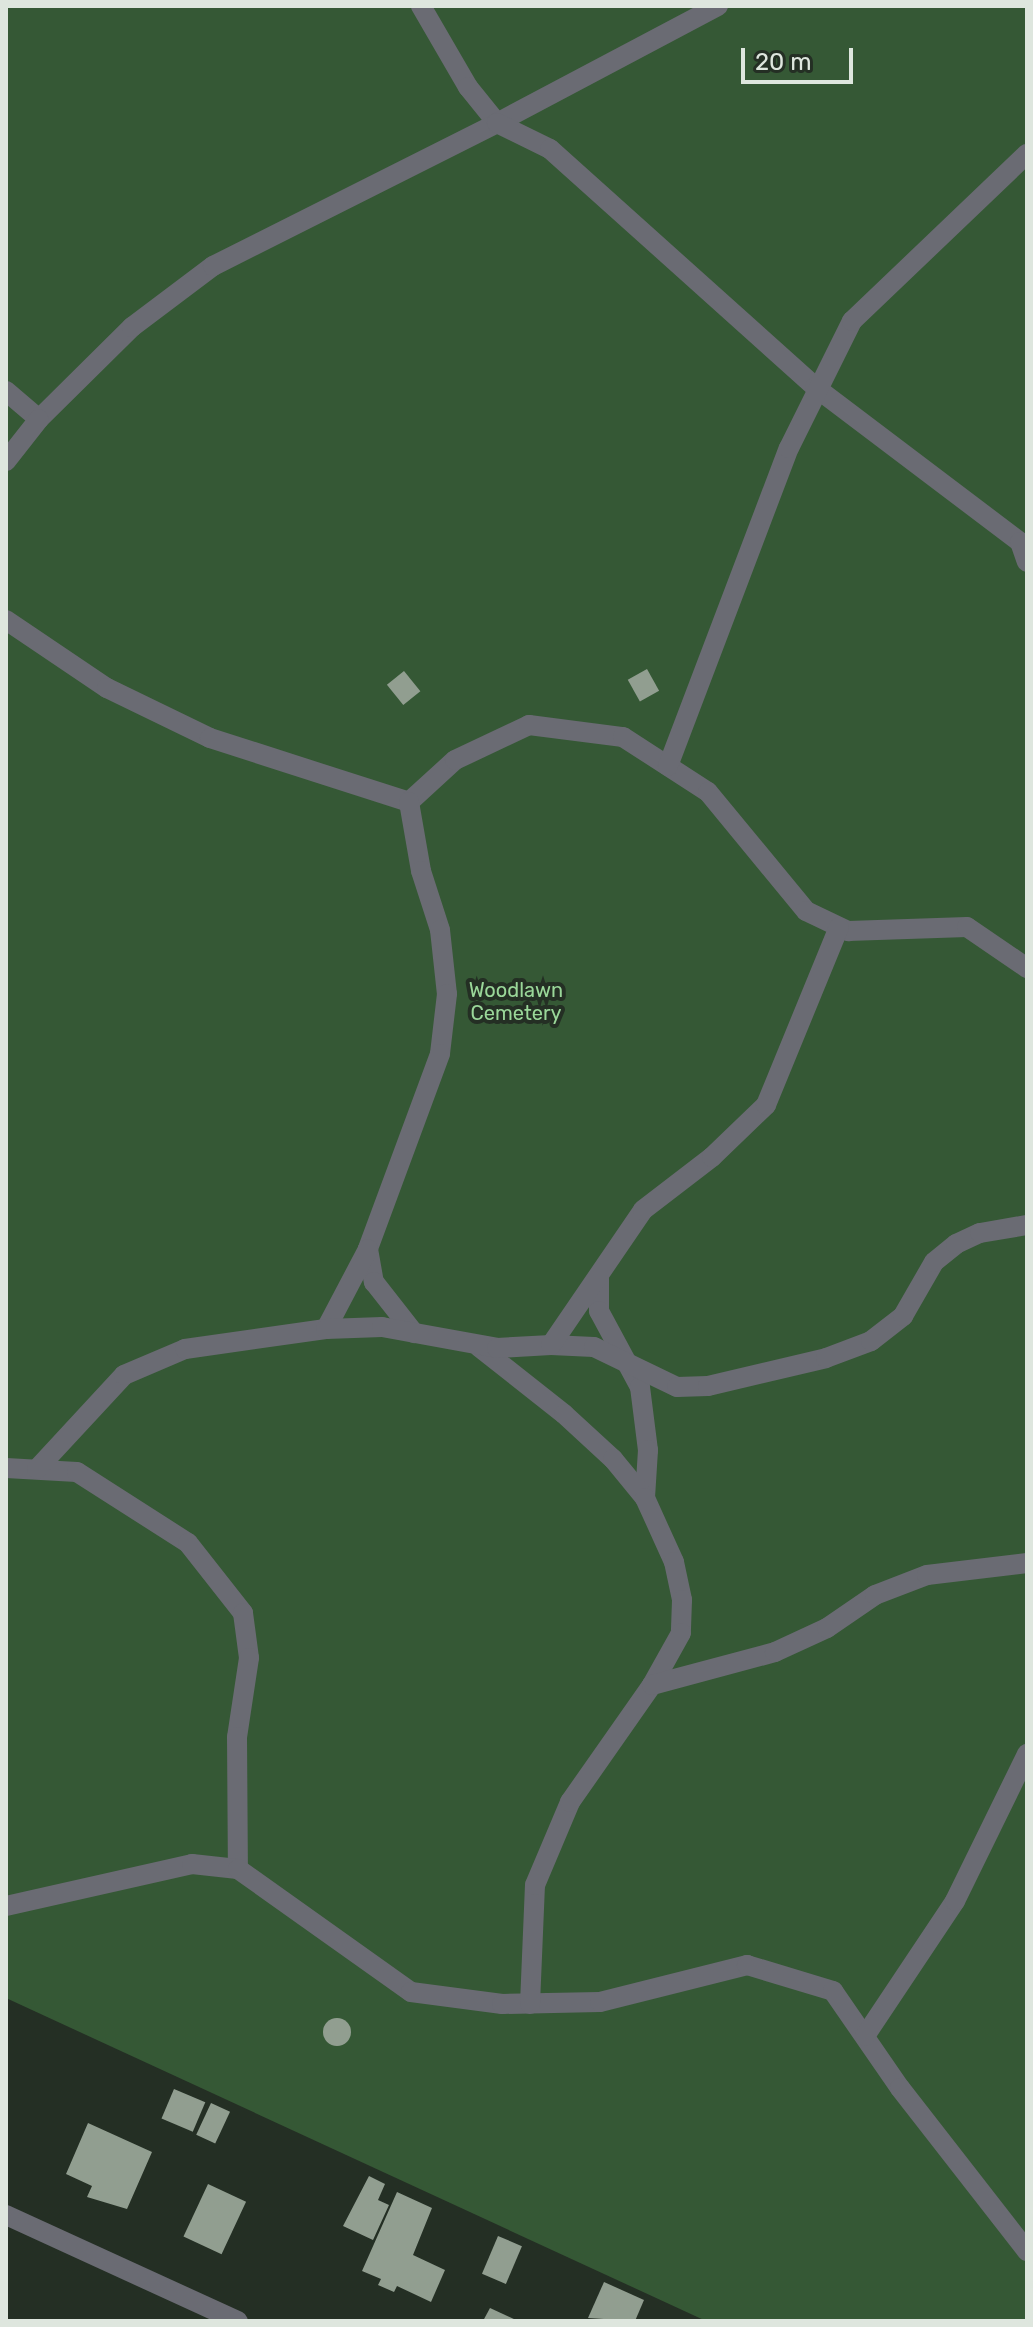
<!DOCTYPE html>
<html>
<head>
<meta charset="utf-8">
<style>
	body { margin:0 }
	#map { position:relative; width:1033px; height:2327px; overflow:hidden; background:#242f24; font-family:Rubik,sans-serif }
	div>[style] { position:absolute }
	.green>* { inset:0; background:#355835 }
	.building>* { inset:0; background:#919e90; transform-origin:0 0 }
	.round { border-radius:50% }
	.lane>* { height:20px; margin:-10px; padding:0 10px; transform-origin:10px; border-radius:10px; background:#6a6b73 }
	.street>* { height:20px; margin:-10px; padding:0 10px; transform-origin:10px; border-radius:10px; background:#6a6b73 }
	span { translate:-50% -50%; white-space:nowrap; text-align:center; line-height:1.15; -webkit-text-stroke:8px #242f24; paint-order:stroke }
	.park-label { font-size:20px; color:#9ad799 }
	.frame { position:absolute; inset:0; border:8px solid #dee6de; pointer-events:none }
	.scale { position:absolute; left:741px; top:48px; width:112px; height:36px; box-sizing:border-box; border:4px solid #dee6de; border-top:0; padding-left:10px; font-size:24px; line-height:28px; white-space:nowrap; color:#dee6de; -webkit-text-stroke:6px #242f24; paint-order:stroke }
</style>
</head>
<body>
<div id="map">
	<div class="green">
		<i style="clip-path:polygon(6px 6px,1027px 6px,1027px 2321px,706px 2321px,6px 1998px)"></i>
	</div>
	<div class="building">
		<i style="left:647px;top:669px;width:25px;height:22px;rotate:61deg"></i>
		<i style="left:404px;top:671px;width:26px;height:22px;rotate:51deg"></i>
		<i class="round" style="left:323px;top:2018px;width:28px;height:28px"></i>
		<i style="left:174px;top:2089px;width:34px;height:32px;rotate:23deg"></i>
		<i style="left:211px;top:2103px;width:21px;height:35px;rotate:25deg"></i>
		<i style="clip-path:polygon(88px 2123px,152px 2152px,127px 2209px,87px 2197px,92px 2186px,66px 2174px)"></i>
		<i style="clip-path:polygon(369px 2176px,385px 2184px,378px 2200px,389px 2205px,373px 2240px,343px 2226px)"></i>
		<i style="left:208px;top:2184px;width:42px;height:58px;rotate:25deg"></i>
		<i style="clip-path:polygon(397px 2192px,432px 2208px,413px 2255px,445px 2270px,431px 2302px,397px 2286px,394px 2292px,378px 2285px,381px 2279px,362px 2271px)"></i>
		<i style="left:498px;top:2236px;width:26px;height:41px;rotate:23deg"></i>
		<i style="clip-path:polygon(604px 2282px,644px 2300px,635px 2321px,588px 2318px)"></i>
		<i style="clip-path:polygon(490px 2308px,518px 2321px,483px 2321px)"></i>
	</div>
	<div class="lane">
		<i style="left:421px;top:6px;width:94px;rotate:59.9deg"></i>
		<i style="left:468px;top:87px;width:46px;rotate:51.1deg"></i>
		<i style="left:497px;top:123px;width:250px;rotate:-27.9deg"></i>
		<i style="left:6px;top:391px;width:43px;rotate:40.3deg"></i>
		<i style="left:39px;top:419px;width:131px;rotate:-44.7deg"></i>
		<i style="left:132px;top:327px;width:101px;rotate:-37deg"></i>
		<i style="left:213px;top:266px;width:318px;rotate:-26.7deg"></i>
		<i style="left:497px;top:123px;width:59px;rotate:26.1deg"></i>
		<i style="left:550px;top:149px;width:356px;rotate:41.9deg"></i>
		<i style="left:815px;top:387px;width:257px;rotate:37.1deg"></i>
		<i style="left:1020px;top:542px;width:21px;rotate:71deg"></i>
		<i style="left:6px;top:461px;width:53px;rotate:-51.8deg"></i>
		<i style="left:6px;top:620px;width:122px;rotate:34deg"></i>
		<i style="left:107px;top:688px;width:114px;rotate:25.9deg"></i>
		<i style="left:210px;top:738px;width:209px;rotate:17.8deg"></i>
		<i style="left:409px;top:802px;width:62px;rotate:-42.4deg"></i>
		<i style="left:455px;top:760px;width:82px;rotate:-25.3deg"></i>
		<i style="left:529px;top:725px;width:95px;rotate:7.3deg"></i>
		<i style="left:623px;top:737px;width:101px;rotate:32.9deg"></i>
		<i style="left:708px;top:792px;width:154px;rotate:50.5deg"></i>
		<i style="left:806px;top:911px;width:47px;rotate:25.5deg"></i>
		<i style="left:848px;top:931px;width:119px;rotate:-1.9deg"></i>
		<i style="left:967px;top:927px;width:73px;rotate:34.3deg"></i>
		<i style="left:668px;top:766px;width:340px;rotate:-69.2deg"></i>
		<i style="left:789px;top:448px;width:142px;rotate:-63.6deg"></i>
		<i style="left:852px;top:321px;width:242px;rotate:-43.7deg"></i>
		<i style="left:409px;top:802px;width:70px;rotate:80.1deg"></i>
		<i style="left:421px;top:871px;width:62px;rotate:72.1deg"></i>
		<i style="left:440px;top:930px;width:64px;rotate:83.8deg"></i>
		<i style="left:447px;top:994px;width:60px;rotate:96.7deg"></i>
		<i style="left:440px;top:1054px;width:208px;rotate:110.3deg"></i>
		<i style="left:368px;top:1249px;width:34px;rotate:80deg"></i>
		<i style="left:374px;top:1282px;width:65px;rotate:51.9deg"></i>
		<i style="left:599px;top:1277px;width:34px;rotate:90deg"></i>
		<i style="left:599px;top:1311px;width:86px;rotate:61.7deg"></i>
		<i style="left:640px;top:1387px;width:64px;rotate:82.8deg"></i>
		<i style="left:648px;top:1450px;width:48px;rotate:93.6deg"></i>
		<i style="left:326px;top:1329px;width:90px;rotate:-62.3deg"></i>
		<i style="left:551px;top:1345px;width:43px;rotate:2.7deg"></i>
		<i style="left:594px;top:1347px;width:92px;rotate:25.7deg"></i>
		<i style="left:677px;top:1387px;width:31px;rotate:-2deg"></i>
		<i style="left:708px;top:1386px;width:121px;rotate:-13.3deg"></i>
		<i style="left:826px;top:1358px;width:48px;rotate:-20.7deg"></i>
		<i style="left:871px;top:1341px;width:41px;rotate:-38deg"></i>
		<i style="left:903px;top:1316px;width:62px;rotate:-60.1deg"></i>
		<i style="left:934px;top:1262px;width:28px;rotate:-39deg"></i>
		<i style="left:956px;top:1244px;width:26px;rotate:-25deg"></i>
		<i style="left:980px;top:1233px;width:48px;rotate:-9.7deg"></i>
		<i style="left:479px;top:1347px;width:108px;rotate:38.2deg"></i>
		<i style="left:564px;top:1414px;width:67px;rotate:42.6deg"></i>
		<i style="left:613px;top:1459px;width:50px;rotate:50.6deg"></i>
		<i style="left:645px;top:1498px;width:70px;rotate:65.6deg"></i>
		<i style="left:674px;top:1562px;width:39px;rotate:78deg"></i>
		<i style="left:682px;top:1600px;width:33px;rotate:92deg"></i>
		<i style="left:681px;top:1633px;width:60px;rotate:119.1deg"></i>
		<i style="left:6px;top:1468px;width:71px;rotate:3.2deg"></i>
		<i style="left:77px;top:1472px;width:132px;rotate:32.6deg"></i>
		<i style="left:188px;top:1543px;width:89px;rotate:51.8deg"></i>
		<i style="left:243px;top:1613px;width:45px;rotate:82.4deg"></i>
		<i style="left:249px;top:1658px;width:80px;rotate:98.6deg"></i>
		<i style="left:237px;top:1737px;width:132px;rotate:89.6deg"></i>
		<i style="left:37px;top:1469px;width:128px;rotate:-47.2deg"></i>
		<i style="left:124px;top:1375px;width:66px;rotate:-23.1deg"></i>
		<i style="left:185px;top:1349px;width:142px;rotate:-8.1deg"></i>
		<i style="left:326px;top:1329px;width:56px;rotate:-2deg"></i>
		<i style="left:382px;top:1327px;width:117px;rotate:10.3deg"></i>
		<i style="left:497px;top:1348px;width:54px;rotate:-3.2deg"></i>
		<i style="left:551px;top:1345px;width:163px;rotate:-55.7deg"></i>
		<i style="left:643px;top:1210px;width:87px;rotate:-37.5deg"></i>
		<i style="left:712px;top:1157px;width:75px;rotate:-43.9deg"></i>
		<i style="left:766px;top:1105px;width:192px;rotate:-67.7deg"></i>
		<i style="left:6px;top:1906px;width:191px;rotate:-12.7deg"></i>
		<i style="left:192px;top:1864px;width:46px;rotate:6.2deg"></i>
		<i style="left:238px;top:1869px;width:212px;rotate:35.4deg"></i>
		<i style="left:411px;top:1992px;width:92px;rotate:7.5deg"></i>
		<i style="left:502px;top:2004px;width:98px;rotate:-1.2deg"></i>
		<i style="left:600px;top:2002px;width:152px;rotate:-14.1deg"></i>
		<i style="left:747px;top:1965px;width:90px;rotate:16.8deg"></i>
		<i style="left:833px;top:1991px;width:118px;rotate:55.4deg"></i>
		<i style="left:900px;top:2088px;width:207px;rotate:52.1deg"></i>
		<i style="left:530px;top:2004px;width:119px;rotate:-87.6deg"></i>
		<i style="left:535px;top:1885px;width:90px;rotate:-67.1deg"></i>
		<i style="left:570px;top:1802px;width:143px;rotate:-55deg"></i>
		<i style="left:652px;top:1685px;width:127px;rotate:-15deg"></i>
		<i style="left:775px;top:1652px;width:57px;rotate:-24.8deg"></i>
		<i style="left:827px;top:1628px;width:58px;rotate:-34.5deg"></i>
		<i style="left:875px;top:1595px;width:56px;rotate:-21deg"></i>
		<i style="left:927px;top:1575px;width:101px;rotate:-6.8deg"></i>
		<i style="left:865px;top:2036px;width:162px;rotate:-56.3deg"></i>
		<i style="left:955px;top:1901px;width:164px;rotate:-63.9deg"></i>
	</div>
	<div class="street">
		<i style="left:6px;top:2215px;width:255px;rotate:24.6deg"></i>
	</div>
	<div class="park-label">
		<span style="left:516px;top:1002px">Woodlawn<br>Cemetery</span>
	</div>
	<div class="frame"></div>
	<div class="scale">20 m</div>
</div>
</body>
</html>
